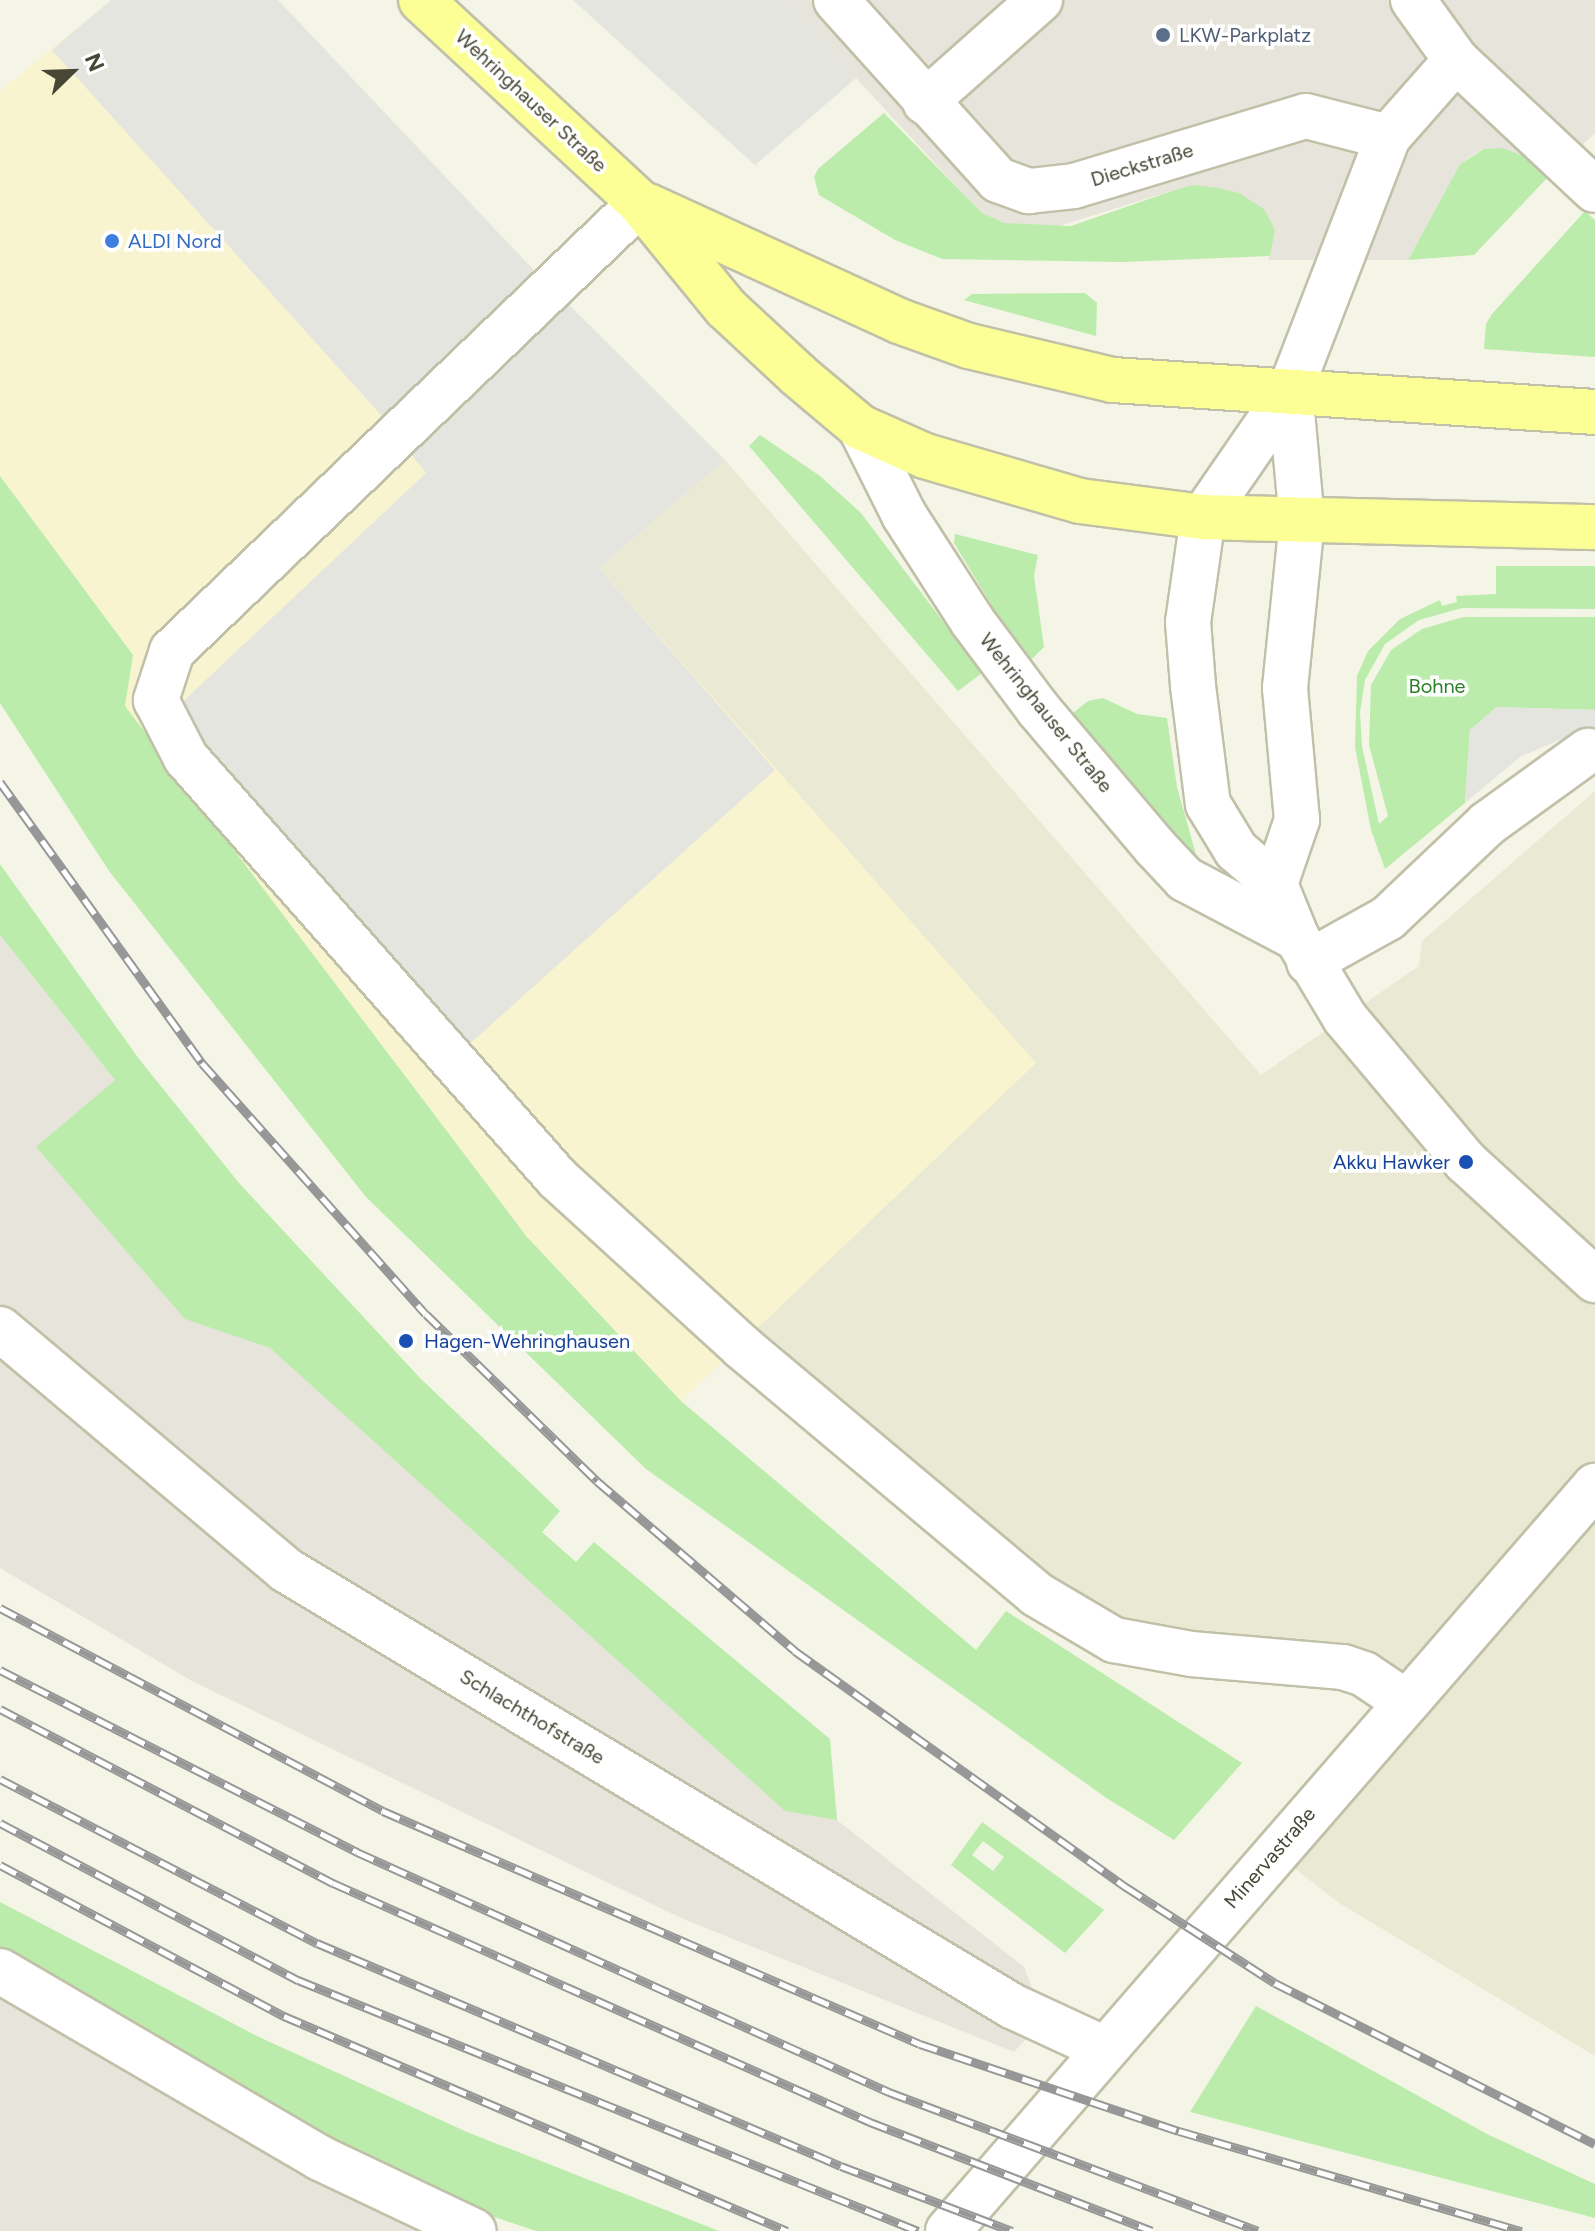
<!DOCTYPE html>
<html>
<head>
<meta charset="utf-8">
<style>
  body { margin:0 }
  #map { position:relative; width:1595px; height:2231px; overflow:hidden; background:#f4f5e6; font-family:Figtree,sans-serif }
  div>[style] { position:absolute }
  .residential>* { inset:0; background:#e9e9d4 }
  .commercial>* { inset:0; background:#f8f4d0 }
  .industrial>* { inset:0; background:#e7e5db }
  .green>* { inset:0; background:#bbecac }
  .parking>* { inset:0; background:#e5e5df }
  .roads { filter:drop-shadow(2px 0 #c1c0a8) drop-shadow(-2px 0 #c1c0a8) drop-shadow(0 2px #c1c0a8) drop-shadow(0 -2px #c1c0a8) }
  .minor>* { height:44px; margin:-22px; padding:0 22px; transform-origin:22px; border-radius:22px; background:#fff }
  .major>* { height:44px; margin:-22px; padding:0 22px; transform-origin:22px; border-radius:22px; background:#fcff95 }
  .rail>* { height:9px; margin-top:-4.5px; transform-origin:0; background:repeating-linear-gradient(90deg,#fff 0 18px,#979797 0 36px); box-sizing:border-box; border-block:2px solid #979797 }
  .dots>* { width:22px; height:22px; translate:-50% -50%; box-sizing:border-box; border:4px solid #fff; border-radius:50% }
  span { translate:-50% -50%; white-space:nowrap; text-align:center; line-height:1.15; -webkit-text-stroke:7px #fff; paint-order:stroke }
  .service-label { font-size:20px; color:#4e5e75 }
  .left { translate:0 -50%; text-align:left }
  .street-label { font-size:20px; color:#484735 }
  .shop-label { font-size:20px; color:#366cbe }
  .park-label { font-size:20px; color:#297f23 }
  .transit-label { font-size:20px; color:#164399 }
  .right { translate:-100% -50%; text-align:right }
  .north { position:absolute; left:32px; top:32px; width:80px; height:80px; -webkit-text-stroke:6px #fff; paint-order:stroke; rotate:67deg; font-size:22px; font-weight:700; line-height:32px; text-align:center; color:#484735 }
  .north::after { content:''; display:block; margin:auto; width:28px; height:36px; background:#484735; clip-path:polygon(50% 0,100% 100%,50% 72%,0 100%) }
</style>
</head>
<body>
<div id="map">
  <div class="residential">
    <i style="clip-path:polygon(725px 460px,1261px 1075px,1419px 966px,1422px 941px,1595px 791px,1595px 2056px,1339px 1903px,1275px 1853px,1403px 1701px,1144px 1648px,742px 1347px,775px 770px,599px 568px)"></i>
  </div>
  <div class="commercial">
    <i style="clip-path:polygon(111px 0,278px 0,527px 263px,725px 460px,599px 568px,1036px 1063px,681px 1401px,527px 1237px,124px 706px,133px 655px,0 476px,0 91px)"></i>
  </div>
  <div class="industrial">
    <i style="clip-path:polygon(573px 0,1595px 0,1595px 133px,1548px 177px,1524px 156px,1484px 149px,1474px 154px,1460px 164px,1408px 260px,1268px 260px,1275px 231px,1171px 191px,1053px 228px,1004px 223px,982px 214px,856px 78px,755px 165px)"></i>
    <i style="clip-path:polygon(0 935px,115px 1080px,538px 1534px,833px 1780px,837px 1820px,1024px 1967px,1044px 2020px,1014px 2052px,681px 1918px,192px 1681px,0 1568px)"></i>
    <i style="clip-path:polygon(0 1971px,474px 2231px,0 2231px)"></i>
  </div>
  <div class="green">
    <i style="clip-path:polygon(884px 113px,982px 213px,1004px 223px,1071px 226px,1172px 191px,1193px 185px,1219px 188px,1239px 193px,1264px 209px,1275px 230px,1270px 256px,1122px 262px,942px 259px,895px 240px,819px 195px,814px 177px,818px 169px)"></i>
    <i style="clip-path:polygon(1502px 148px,1524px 156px,1548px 177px,1474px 255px,1408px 260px,1460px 164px,1484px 149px)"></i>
    <i style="clip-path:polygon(1585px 211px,1595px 220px,1595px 357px,1484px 349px,1486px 324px,1492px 314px)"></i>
    <i style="clip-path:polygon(1085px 293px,1097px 303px,1096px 336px,964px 300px,972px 294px)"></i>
    <i style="clip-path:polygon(760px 435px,820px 476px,861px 513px,982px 673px,958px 691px,749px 446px)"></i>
    <i style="clip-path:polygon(0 476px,133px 655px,125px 706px,527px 1237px,681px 1401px,976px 1650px,1006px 1611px,1242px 1763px,1174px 1840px,1105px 1797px,646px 1469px,366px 1197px,109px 871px,0 703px)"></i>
    <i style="clip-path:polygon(955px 534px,1038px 555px,1034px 576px,1044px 647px,1027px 664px,954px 543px)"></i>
    <i style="clip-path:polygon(1496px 566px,1595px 566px,1595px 609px,1462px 608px,1419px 620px,1385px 644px,1365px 680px,1360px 712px,1362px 746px,1379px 824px,1388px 816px,1369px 745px,1371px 685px,1391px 650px,1422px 629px,1463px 617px,1595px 617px,1595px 710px,1497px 707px,1470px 730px,1465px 803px,1385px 869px,1371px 830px,1355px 747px,1357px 676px,1368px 651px,1400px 619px,1440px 600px,1442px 606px,1457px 602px,1456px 596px,1496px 594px)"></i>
    <i style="clip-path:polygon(1103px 698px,1137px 714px,1167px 718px,1177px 787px,1197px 858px,1069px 716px,1088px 701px)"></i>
    <i style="clip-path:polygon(0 864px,139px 1059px,239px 1183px,421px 1379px,560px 1511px,542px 1532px,576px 1562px,594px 1542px,830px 1739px,837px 1820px,785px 1811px,270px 1348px,185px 1319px,36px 1147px,115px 1080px,0 935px)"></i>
    <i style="clip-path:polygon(evenodd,982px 1822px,1104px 1910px,1065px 1953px,951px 1865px,982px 1822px,983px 1841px,1004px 1857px,993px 1871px,972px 1855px,983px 1841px)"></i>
    <i style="clip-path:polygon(0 1902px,259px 2037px,467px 2132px,719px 2231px,536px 2231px,320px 2158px,0 1971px)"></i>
    <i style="clip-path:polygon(1256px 2006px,1487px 2134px,1595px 2184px,1595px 2218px,1190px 2112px)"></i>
  </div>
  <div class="parking">
    <i style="clip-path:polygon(111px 0,278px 0,527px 263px,725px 460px,599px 568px,775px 770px,464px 1049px,176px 708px,426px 473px,380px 414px,52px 50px)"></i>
    <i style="clip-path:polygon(573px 0,788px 0,856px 78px,755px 165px)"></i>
    <i style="clip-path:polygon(1497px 707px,1595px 710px,1595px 736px,1584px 745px,1559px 740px,1520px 757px,1465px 803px,1470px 730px)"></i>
  </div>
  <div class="roads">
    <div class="minor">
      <i style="left:836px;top:0;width:242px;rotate:48deg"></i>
      <i style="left:998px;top:180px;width:33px;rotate:20deg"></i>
      <i style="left:1029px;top:191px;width:45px;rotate:-6.3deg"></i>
      <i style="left:1074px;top:186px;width:242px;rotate:-16.8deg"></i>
      <i style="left:1306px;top:116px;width:85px;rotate:14.4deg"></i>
      <i style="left:1413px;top:0;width:74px;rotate:54.4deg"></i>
      <i style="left:1456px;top:60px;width:190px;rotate:43.1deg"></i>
      <i style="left:1456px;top:60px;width:103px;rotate:131.4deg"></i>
      <i style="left:1388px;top:137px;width:272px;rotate:111.1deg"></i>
      <i style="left:1290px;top:391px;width:153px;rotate:124.6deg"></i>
      <i style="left:1203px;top:517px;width:106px;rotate:98.1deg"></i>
      <i style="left:1188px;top:622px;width:64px;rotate:85.5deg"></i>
      <i style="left:1193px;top:686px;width:119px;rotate:82.8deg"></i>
      <i style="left:1208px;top:804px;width:54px;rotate:58.7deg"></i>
      <i style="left:1236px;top:850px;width:52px;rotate:41.1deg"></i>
      <i style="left:1275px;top:884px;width:58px;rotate:67.8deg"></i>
      <i style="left:1297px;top:938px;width:93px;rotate:59deg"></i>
      <i style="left:1345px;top:1018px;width:188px;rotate:50deg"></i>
      <i style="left:1466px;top:1162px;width:175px;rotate:42.5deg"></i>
      <i style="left:925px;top:102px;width:154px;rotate:-41.6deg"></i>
      <i style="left:640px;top:203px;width:648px;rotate:136.25deg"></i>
      <i style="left:172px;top:651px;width:52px;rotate:108.1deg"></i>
      <i style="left:156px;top:700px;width:65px;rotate:62.7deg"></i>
      <i style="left:186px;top:758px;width:560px;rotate:48.54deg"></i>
      <i style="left:557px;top:1178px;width:251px;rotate:42.4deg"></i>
      <i style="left:742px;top:1347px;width:384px;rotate:40deg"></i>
      <i style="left:1036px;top:1594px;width:91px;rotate:30.5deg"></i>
      <i style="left:1114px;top:1640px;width:78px;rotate:10.3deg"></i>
      <i style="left:1191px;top:1654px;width:153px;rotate:4.9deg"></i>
      <i style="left:1343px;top:1667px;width:22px;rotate:18deg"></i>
      <i style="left:1364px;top:1674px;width:48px;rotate:34deg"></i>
      <i style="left:860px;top:427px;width:98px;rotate:63.4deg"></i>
      <i style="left:904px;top:515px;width:127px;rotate:57.2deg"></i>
      <i style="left:973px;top:622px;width:109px;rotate:53.2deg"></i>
      <i style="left:1038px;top:709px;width:181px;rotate:49.7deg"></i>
      <i style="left:1155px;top:847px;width:44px;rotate:46.8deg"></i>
      <i style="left:1185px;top:879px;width:127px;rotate:27.8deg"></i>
      <i style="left:1275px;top:884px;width:68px;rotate:-71deg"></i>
      <i style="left:1297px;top:820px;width:133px;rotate:-95.2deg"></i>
      <i style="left:1285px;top:688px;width:167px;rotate:-84.2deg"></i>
      <i style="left:1302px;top:522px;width:132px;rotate:-95.2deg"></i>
      <i style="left:1309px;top:962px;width:90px;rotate:-29.1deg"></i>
      <i style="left:1388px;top:918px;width:137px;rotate:-43.5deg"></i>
      <i style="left:1487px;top:824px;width:125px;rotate:-35.9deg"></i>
      <i style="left:0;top:1329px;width:374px;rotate:40.1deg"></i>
      <i style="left:286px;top:1570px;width:847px;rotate:30.99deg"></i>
      <i style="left:1012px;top:2006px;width:100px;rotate:24.8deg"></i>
      <i style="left:0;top:1971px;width:371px;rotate:30.3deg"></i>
      <i style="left:320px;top:2158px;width:170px;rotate:25.4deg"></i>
      <i style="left:948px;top:2231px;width:987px;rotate:-49.03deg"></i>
    </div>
    <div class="major">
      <i style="left:421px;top:0;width:299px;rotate:42.8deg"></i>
      <i style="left:640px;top:203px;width:136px;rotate:50.7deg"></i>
      <i style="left:726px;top:308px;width:98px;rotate:42.9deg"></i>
      <i style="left:798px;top:375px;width:81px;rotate:40deg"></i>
      <i style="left:860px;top:427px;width:71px;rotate:24deg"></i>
      <i style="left:925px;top:456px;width:161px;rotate:16.2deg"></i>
      <i style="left:1080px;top:501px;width:124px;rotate:7.4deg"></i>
      <i style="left:1203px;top:517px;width:392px;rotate:1.5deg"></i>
      <i style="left:648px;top:206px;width:276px;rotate:24.6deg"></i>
      <i style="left:899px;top:321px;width:74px;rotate:19.7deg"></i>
      <i style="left:969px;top:346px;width:148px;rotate:13.3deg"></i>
      <i style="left:1113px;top:380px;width:483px;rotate:3.8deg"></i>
    </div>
  </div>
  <div class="rail">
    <i style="left:0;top:782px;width:346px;rotate:54.3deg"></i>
    <i style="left:202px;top:1063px;width:336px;rotate:48.3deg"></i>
    <i style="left:426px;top:1314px;width:239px;rotate:44.3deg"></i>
    <i style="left:597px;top:1481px;width:261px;rotate:40.6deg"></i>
    <i style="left:795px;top:1651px;width:407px;rotate:35.5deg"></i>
    <i style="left:1126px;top:1887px;width:177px;rotate:32.8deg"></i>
    <i style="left:1275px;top:1983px;width:358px;rotate:26.7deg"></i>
    <i style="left:0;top:1608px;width:433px;rotate:27.9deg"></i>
    <i style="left:383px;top:1811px;width:585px;rotate:23.46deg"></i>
    <i style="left:920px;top:2044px;width:273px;rotate:18.6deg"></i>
    <i style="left:1179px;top:2131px;width:357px;rotate:16.3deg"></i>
    <i style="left:0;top:1670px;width:401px;rotate:27deg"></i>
    <i style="left:357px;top:1852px;width:584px;rotate:24.28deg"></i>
    <i style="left:889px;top:2092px;width:394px;rotate:20.6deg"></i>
    <i style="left:0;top:1709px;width:376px;rotate:27.6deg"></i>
    <i style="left:333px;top:1883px;width:588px;rotate:23.99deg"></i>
    <i style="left:870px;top:2122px;width:302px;rotate:21.1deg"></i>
    <i style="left:0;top:1779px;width:357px;rotate:27.4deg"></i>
    <i style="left:317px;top:1943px;width:569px;rotate:23.05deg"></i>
    <i style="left:841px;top:2166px;width:183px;rotate:20.8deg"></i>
    <i style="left:0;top:1823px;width:337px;rotate:27.8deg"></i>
    <i style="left:298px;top:1980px;width:669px;rotate:22.04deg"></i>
    <i style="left:0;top:1865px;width:322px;rotate:28deg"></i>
    <i style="left:284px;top:2016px;width:547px;rotate:23.14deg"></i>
  </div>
  <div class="dots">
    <i style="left:1163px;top:35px;background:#5c6f8a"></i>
    <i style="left:112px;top:241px;background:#3f7fe0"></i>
    <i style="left:1466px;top:1162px;background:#1a4fb4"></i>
    <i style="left:406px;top:1341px;background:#1a4fb4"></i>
  </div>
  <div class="service-label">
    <span class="left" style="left:1179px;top:35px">LKW-Parkplatz</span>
  </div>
  <div class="street-label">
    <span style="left:531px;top:101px;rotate:43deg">Wehringhauser Straße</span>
    <span style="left:1142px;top:165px;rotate:-17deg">Dieckstraße</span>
    <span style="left:1046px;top:713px;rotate:51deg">Wehringhauser Straße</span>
    <span style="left:532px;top:1717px;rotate:31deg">Schlachthofstraße</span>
    <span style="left:1270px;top:1858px;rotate:-49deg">Minervastraße</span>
  </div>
  <div class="shop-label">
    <span class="left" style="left:128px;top:241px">ALDI Nord</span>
  </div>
  <div class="park-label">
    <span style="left:1437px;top:686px">Bohne</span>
  </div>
  <div class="transit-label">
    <span class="right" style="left:1450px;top:1162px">Akku Hawker</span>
    <span class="left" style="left:424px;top:1341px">Hagen-Wehringhausen</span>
  </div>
  <div class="north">N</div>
</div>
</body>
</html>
